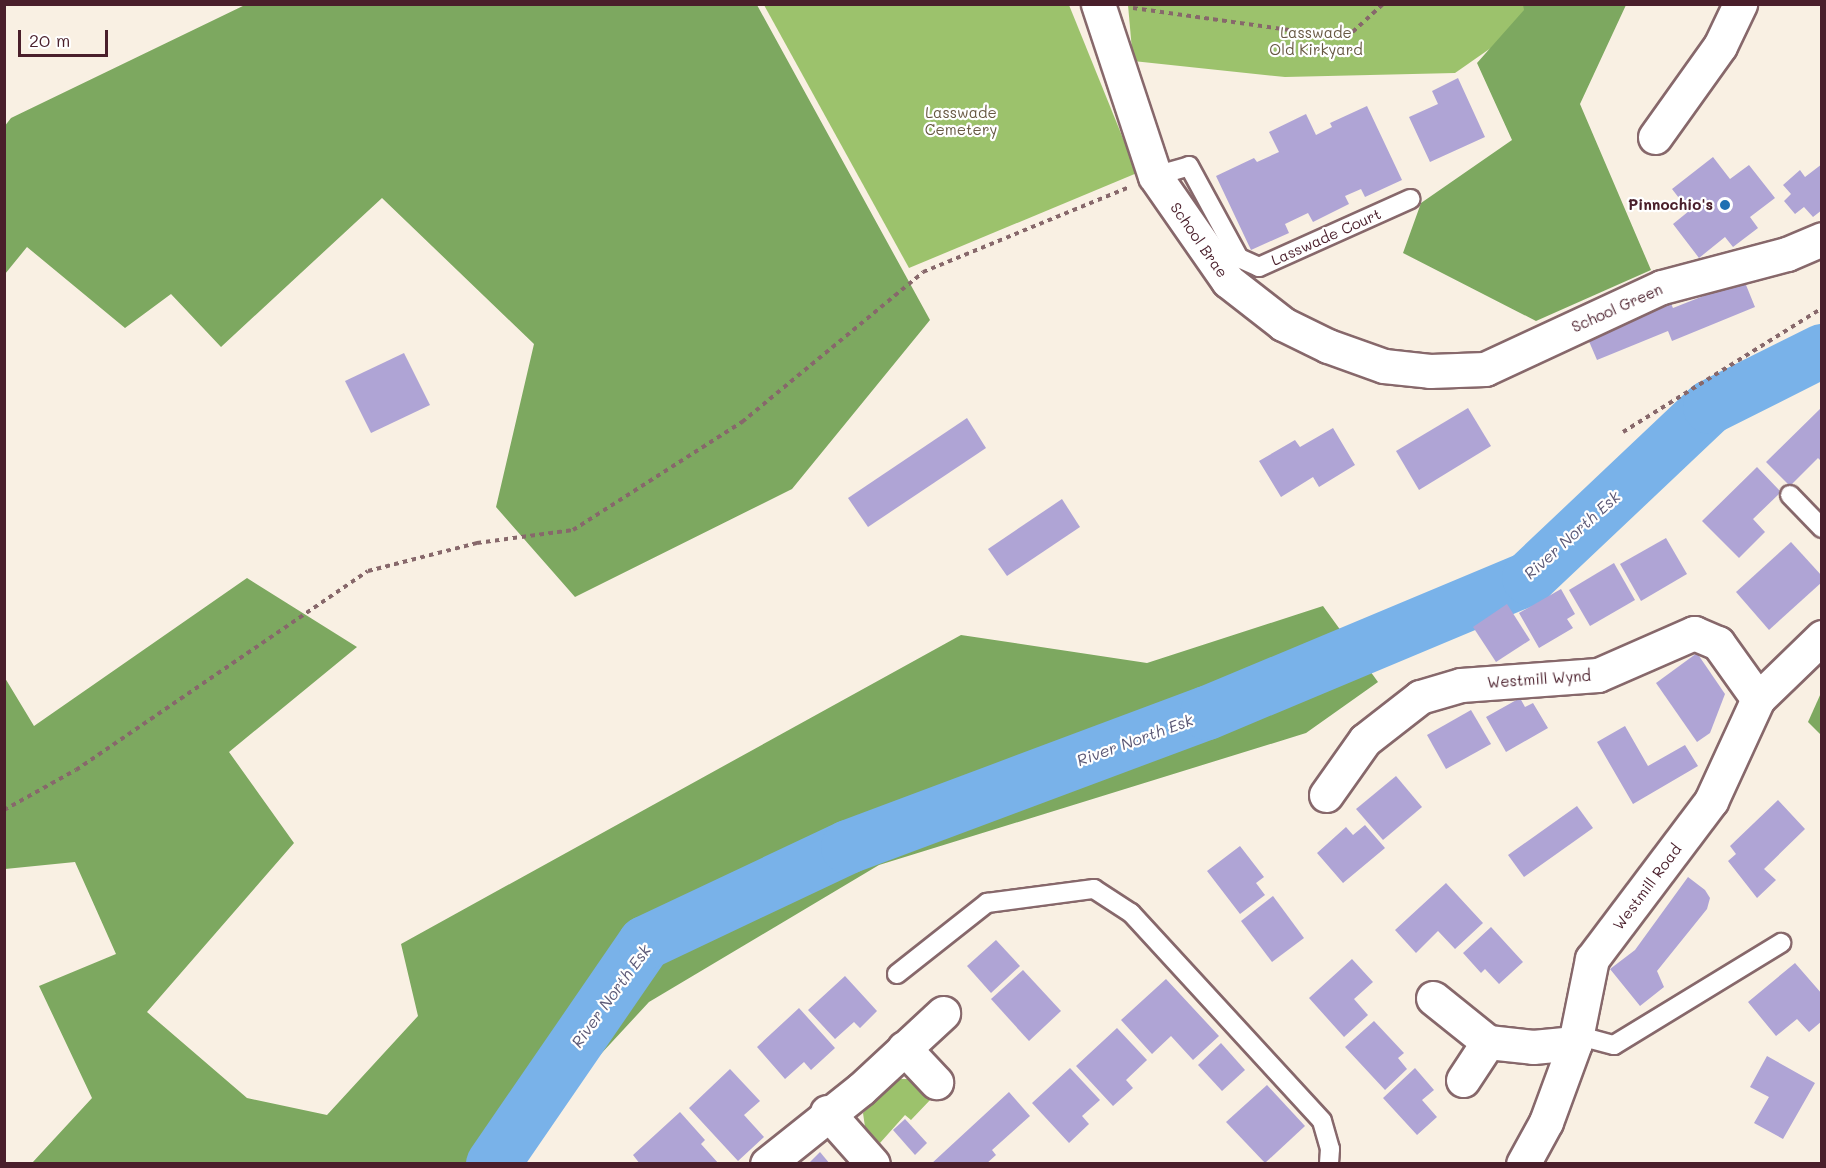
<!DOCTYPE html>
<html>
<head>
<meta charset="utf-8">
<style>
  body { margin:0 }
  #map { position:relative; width:1826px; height:1168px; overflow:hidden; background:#f9f0e3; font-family:Mali,sans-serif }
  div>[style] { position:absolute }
  .green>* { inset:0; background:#9cc26c }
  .forest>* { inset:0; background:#7da860 }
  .river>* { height:54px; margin:-27px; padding:0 27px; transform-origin:27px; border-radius:27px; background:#79b2e9 }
  .building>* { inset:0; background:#afa4d5 }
  .path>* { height:4px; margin-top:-2px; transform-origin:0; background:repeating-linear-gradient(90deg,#87686b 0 4.5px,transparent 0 9px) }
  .roads { filter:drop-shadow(2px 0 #87686b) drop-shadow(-2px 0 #87686b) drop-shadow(0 2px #87686b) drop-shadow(0 -2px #87686b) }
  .lane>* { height:18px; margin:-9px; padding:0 9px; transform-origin:9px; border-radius:9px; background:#fff }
  .street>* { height:33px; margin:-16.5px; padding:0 16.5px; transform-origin:16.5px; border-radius:16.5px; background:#fff }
  .dots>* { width:16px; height:16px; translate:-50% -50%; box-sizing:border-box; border:3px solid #fff; border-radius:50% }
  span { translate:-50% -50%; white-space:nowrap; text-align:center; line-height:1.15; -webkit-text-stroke:4.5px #fff; paint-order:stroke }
  .park-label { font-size:15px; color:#675842 }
  .poi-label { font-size:15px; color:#4a1f2b; font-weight:700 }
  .right { translate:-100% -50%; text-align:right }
  .street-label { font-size:15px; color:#4a1f2b }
  .water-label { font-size:16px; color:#5d5a77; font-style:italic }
  .frame { position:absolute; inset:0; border:6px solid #4a1f2b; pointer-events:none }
  .scale { position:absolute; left:18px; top:30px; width:90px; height:27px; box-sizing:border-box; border:3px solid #4a1f2b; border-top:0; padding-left:8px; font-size:18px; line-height:21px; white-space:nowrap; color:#4a1f2b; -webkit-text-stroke:4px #fff; paint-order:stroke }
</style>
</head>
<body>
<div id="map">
  <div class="green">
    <i style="clip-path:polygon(1526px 4px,1531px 20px,1455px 73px,1285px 77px,1133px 61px,1128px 5px)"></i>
    <i style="clip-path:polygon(764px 5px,1069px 5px,1137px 173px,909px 268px)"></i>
    <i style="clip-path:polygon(899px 1079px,910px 1079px,931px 1099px,911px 1120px,905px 1115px,880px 1143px,865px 1127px,863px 1113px)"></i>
  </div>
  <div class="forest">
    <i style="clip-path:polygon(247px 4px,757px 5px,930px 320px,792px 489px,575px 597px,496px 507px,534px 344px,382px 198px,221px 347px,171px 294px,125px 328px,27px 247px,5px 274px,4px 127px,11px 118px)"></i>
    <i style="clip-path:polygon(1523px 5px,1626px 5px,1580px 104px,1651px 270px,1536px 321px,1403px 253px,1421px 203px,1512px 140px,1477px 63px,1524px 10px)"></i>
    <i style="clip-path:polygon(247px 578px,357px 647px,229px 752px,294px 843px,147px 1012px,247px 1098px,327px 1115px,418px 1016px,401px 944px,961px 635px,1147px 663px,1323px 606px,1378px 682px,1306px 733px,879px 865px,649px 1002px,500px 1163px,32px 1163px,92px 1098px,39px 986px,116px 954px,75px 862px,5px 869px,5px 678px,34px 726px)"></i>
    <i style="clip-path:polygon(1821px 693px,1821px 735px,1808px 722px)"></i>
  </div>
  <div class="river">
    <i style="left:493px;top:1164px;width:268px;rotate:-55.5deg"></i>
    <i style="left:645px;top:943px;width:225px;rotate:-25.3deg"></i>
    <i style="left:848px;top:847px;width:383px;rotate:-20.5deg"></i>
    <i style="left:1207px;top:713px;width:349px;rotate:-22.7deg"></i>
    <i style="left:1529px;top:578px;width:249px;rotate:-43.4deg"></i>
    <i style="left:1710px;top:407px;width:125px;rotate:-26.6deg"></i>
  </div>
  <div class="building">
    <i style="clip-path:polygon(1458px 78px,1485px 137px,1430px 162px,1409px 117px,1438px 104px,1432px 91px)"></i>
    <i style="clip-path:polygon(1367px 106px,1402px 180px,1365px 197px,1361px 189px,1345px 196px,1349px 204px,1313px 222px,1308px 213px,1285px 224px,1289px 233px,1251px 250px,1216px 176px,1254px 158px,1257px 162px,1279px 152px,1269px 132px,1306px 114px,1316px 135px,1332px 127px,1330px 123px)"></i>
    <i style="clip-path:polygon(1713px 157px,1730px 179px,1749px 165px,1775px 198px,1750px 217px,1758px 228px,1733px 247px,1725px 237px,1699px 258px,1673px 224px,1689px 211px,1672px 189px)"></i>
    <i style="clip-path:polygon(1822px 164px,1822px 210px,1813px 217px,1804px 207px,1795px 214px,1784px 201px,1791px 194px,1783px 185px,1800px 170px,1805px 177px)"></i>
    <i style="clip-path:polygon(1744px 280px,1755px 307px,1672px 341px,1668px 331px,1597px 360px,1585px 332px,1668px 297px,1673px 308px)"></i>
    <i style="clip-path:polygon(404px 353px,430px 405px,371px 433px,345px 381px)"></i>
    <i style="clip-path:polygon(1822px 407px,1822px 462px,1818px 458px,1790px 486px,1766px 462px)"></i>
    <i style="clip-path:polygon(1468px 408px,1491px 446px,1419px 490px,1396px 451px)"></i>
    <i style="clip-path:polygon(967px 418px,986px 448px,868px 527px,848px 498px)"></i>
    <i style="clip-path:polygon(1333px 428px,1355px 465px,1319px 487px,1313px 477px,1281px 497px,1259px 461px,1295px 440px,1300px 447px)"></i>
    <i style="clip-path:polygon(1757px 467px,1781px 492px,1753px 519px,1765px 532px,1739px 558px,1702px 521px)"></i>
    <i style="clip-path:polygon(1062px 499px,1080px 527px,1007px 576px,988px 549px)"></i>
    <i style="clip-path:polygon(1666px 538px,1687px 574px,1641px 601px,1620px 564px)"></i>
    <i style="clip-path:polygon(1791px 542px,1822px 576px,1822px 582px,1769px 630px,1736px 592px)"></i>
    <i style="clip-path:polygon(1614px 563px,1635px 600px,1590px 626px,1569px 590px)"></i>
    <i style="clip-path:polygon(1561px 589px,1575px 614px,1567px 619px,1573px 628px,1539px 648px,1519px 613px)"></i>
    <i style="clip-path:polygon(1507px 604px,1530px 640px,1496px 662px,1473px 627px)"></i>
    <i style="clip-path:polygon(1697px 653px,1725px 694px,1710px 733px,1697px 742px,1656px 683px)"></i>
    <i style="clip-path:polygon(1520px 698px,1525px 707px,1533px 703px,1548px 728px,1506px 752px,1486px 717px)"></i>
    <i style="clip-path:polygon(1471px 710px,1491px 744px,1446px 769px,1427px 735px)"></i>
    <i style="clip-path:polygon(1625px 726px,1648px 766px,1685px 745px,1698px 766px,1633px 804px,1597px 742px)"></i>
    <i style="clip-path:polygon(1396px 776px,1422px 807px,1383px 840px,1356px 809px)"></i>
    <i style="clip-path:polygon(1778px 800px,1805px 829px,1764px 869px,1776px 880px,1757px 898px,1728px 861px,1736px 854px,1730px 846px)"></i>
    <i style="clip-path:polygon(1577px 806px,1593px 828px,1524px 877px,1508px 855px)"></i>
    <i style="clip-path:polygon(1365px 825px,1385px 848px,1343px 883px,1317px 853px,1346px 827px,1353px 835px)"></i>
    <i style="clip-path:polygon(1240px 846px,1264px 877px,1256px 883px,1265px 895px,1240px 914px,1207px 871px)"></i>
    <i style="clip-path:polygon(1688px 877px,1705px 890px,1710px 898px,1707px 909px,1657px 971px,1664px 987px,1640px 1006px,1610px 969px,1635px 950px)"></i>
    <i style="clip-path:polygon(1446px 883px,1483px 923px,1455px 949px,1438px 931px,1416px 953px,1395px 930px)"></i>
    <i style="clip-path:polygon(1273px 896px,1304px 938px,1272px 962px,1241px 921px)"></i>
    <i style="clip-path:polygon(1491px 927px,1523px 962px,1499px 984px,1485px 969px,1481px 973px,1463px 953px)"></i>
    <i style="clip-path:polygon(996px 940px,1020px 966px,991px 993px,967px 966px)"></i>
    <i style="clip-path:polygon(1352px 959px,1373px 982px,1354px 999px,1368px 1015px,1344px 1037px,1309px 998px)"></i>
    <i style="clip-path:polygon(1795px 963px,1822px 994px,1822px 1021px,1809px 1032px,1797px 1019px,1776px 1036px,1748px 1002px)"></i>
    <i style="clip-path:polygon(1023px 970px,1061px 1011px,1029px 1041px,991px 999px)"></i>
    <i style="clip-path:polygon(845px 976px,877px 1011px,860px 1028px,854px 1022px,835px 1039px,808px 1010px)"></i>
    <i style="clip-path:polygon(1166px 979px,1219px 1036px,1193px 1060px,1171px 1036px,1152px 1054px,1121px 1020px)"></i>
    <i style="clip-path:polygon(799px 1008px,835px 1048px,811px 1070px,804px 1062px,785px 1079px,757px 1047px)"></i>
    <i style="clip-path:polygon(1374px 1021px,1404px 1053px,1398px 1058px,1407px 1069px,1385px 1090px,1345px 1047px)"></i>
    <i style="clip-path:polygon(1117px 1028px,1147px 1060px,1126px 1080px,1133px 1088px,1113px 1106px,1076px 1066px)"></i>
    <i style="clip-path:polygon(1221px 1043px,1245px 1070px,1222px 1091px,1198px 1065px)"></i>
    <i style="clip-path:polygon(1767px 1056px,1815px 1083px,1783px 1139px,1754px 1123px,1769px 1097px,1750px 1087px)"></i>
    <i style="clip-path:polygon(1070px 1068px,1100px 1100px,1082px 1116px,1089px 1124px,1069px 1143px,1032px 1103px)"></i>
    <i style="clip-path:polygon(1415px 1068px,1434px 1090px,1422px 1100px,1437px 1117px,1417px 1135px,1383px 1098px)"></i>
    <i style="clip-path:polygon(730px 1069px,760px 1101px,744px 1115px,764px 1137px,738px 1161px,689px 1108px)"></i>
    <i style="clip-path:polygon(1267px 1085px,1305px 1126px,1265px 1163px,1226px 1122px)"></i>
    <i style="clip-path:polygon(1009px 1092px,1030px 1116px,992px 1150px,996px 1155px,986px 1164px,931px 1164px)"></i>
    <i style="clip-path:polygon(680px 1112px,705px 1140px,701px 1144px,719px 1164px,640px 1164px,633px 1155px)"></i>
    <i style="clip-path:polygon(905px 1119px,927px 1143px,915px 1155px,893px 1130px)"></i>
    <i style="clip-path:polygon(820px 1152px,830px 1164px,808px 1164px)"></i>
  </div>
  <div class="path">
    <i style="left:1133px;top:8px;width:215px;rotate:8deg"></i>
    <i style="left:1346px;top:38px;width:50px;rotate:-42.6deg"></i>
    <i style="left:1623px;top:432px;width:234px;rotate:-31.9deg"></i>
    <i style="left:4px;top:810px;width:82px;rotate:-29.1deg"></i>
    <i style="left:76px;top:770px;width:353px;rotate:-34.3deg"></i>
    <i style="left:368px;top:571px;width:113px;rotate:-14.4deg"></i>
    <i style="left:477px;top:543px;width:97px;rotate:-7.7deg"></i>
    <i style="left:573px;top:530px;width:201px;rotate:-32.6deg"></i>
    <i style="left:742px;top:422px;width:235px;rotate:-39.6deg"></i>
    <i style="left:923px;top:272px;width:221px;rotate:-22.4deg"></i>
  </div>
  <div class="roads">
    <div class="lane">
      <i style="left:1155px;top:176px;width:35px;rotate:-16deg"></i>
      <i style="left:1189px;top:166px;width:105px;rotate:61.5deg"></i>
      <i style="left:1239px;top:258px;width:22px;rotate:24deg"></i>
      <i style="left:1259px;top:267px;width:166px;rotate:-24.2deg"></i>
      <i style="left:1790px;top:495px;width:46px;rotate:45.9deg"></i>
      <i style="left:897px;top:974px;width:115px;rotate:-38.3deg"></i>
      <i style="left:987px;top:903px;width:108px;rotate:-7.5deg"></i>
      <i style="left:1094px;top:889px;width:44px;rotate:33deg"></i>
      <i style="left:1131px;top:913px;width:282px;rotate:47.4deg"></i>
      <i style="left:1322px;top:1121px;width:29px;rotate:74deg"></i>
      <i style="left:1330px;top:1149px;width:15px;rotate:94deg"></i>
      <i style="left:1576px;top:1035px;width:39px;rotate:15deg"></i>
      <i style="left:1614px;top:1045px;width:196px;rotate:-31.4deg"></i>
    </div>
    <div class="street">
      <i style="left:1098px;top:4px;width:181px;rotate:71.7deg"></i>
      <i style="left:1155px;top:176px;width:128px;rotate:55.2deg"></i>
      <i style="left:1228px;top:281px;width:70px;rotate:38deg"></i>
      <i style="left:1283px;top:324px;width:50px;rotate:26.1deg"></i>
      <i style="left:1328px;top:346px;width:59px;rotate:19.7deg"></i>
      <i style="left:1384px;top:366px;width:46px;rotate:6.2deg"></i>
      <i style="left:1430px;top:371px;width:55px;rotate:-2.1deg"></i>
      <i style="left:1485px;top:369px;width:195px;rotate:-24.9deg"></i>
      <i style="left:1662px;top:287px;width:129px;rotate:-14.8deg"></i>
      <i style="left:1787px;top:254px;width:38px;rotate:-23deg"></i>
      <i style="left:1655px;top:137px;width:112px;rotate:-54.5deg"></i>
      <i style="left:1720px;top:46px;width:47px;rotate:-64.5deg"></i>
      <i style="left:1326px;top:795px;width:67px;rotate:-54.7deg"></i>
      <i style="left:1365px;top:740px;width:70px;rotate:-38deg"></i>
      <i style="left:1420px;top:697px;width:43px;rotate:-16.3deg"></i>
      <i style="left:1461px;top:685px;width:137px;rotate:-4.2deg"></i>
      <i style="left:1598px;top:675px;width:105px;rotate:-23.6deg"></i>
      <i style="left:1694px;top:633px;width:26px;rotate:23deg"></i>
      <i style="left:1718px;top:643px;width:69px;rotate:54.5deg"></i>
      <i style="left:1433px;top:998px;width:70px;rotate:38.7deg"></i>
      <i style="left:1488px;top:1042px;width:45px;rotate:6.3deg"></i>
      <i style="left:1533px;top:1047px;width:42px;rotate:-5.4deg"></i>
      <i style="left:904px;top:1048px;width:47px;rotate:46.7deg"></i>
      <i style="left:1463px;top:1080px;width:45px;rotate:-56.7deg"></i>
      <i style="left:827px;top:1112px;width:69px;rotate:48.5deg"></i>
      <i style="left:767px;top:1164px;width:120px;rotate:-38.6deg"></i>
      <i style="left:861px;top:1089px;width:112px;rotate:-42.8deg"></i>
      <i style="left:1523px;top:1164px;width:48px;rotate:-61.3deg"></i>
      <i style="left:1546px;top:1122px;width:84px;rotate:-69.8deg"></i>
      <i style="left:1575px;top:1043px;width:86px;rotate:-78.6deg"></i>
      <i style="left:1592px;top:959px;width:198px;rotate:-53deg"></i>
      <i style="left:1711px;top:801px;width:112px;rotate:-65.3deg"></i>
      <i style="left:1758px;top:699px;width:89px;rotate:-44.1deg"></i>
    </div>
  </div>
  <div class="dots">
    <i style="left:1725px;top:205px;background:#1f6fb2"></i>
  </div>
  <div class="park-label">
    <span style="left:1316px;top:41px">Lasswade<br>Old Kirkyard</span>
    <span style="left:961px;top:121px">Lasswade<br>Cemetery</span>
  </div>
  <div class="poi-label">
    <span class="right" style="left:1713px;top:205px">Pinnochio's</span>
  </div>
  <div class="street-label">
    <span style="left:1326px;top:237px;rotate:-24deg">Lasswade Court</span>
    <span style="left:1199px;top:240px;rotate:55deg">School Brae</span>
    <span style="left:1617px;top:308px;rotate:-24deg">School Green</span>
    <span style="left:1539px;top:679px;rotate:-4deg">Westmill Wynd</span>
    <span style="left:1647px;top:887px;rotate:-53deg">Westmill Road</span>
  </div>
  <div class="water-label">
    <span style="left:1572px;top:535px;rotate:-42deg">River North Esk</span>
    <span style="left:1135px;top:740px;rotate:-20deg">River North Esk</span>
    <span style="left:611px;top:996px;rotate:-54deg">River North Esk</span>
  </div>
  <div class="frame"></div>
  <div class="scale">20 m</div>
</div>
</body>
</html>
